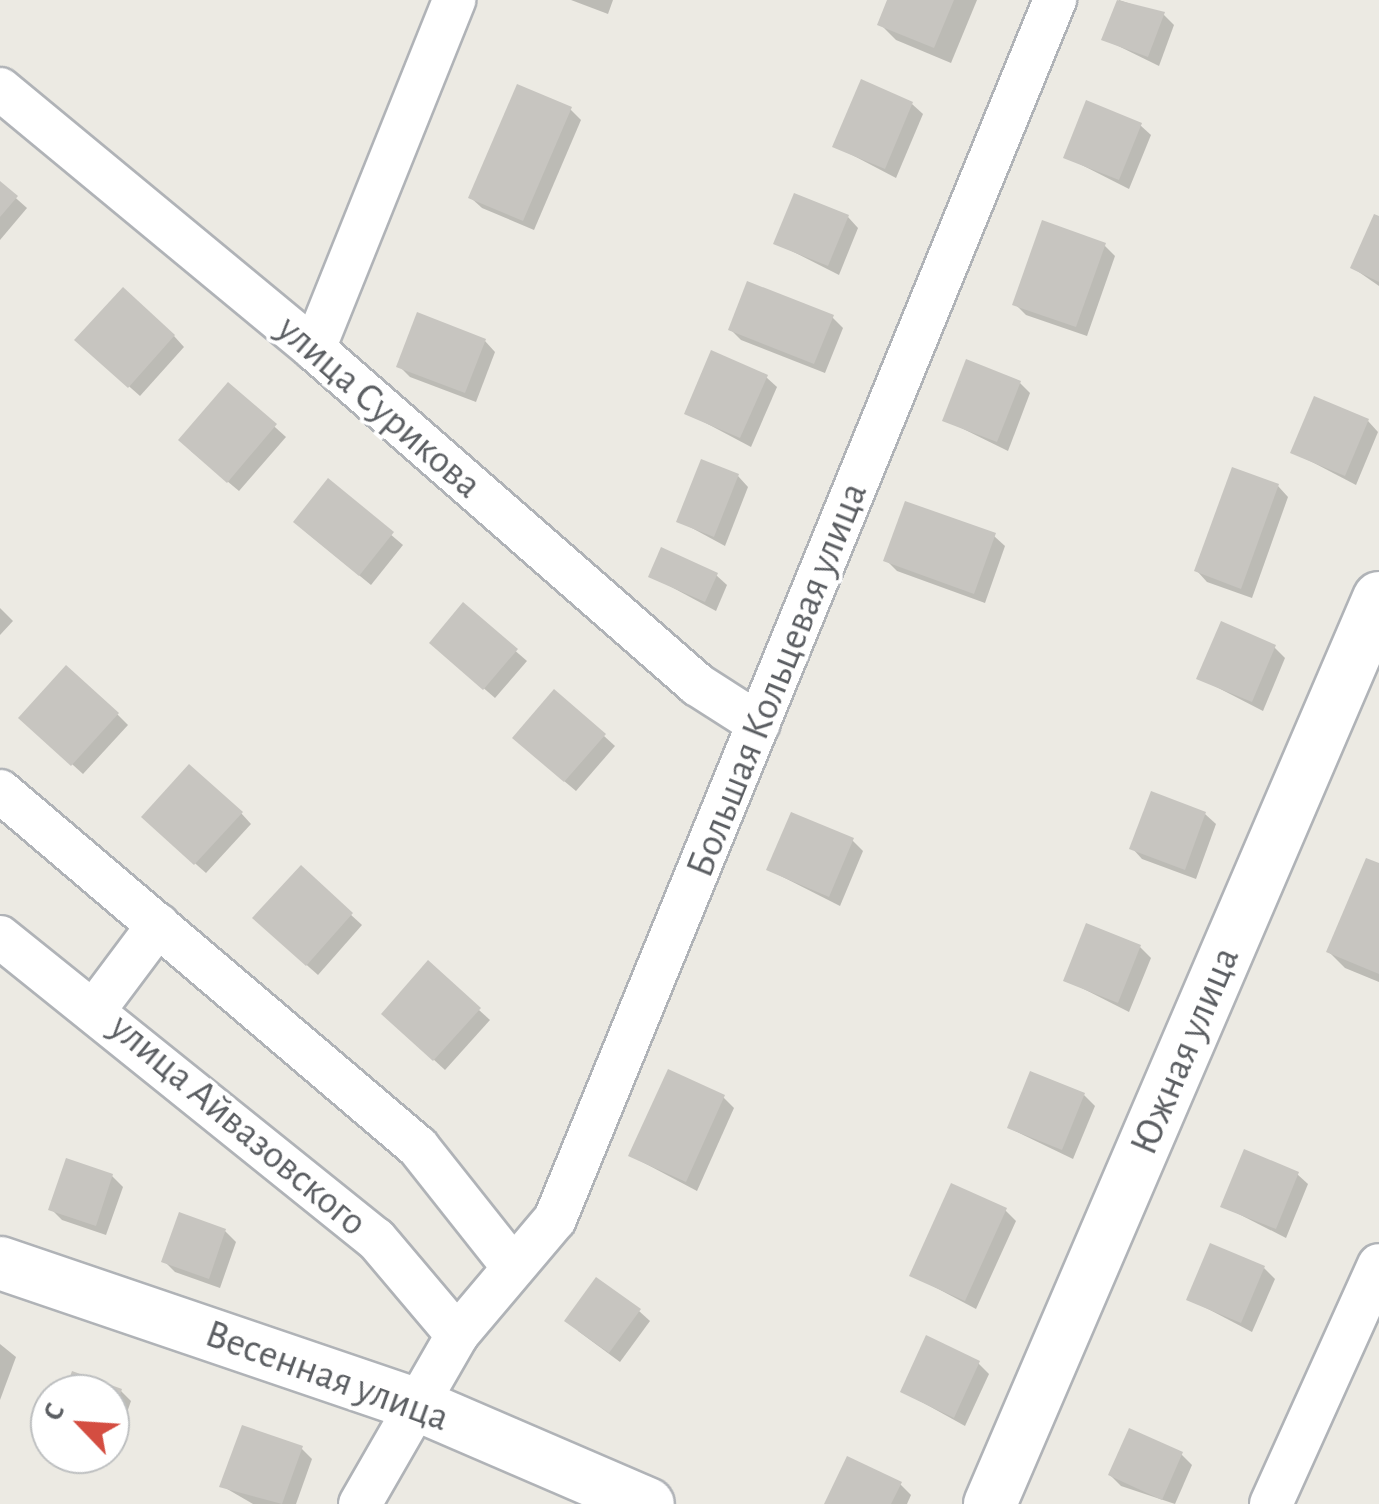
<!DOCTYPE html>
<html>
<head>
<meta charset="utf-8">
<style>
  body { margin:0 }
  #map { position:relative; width:1379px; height:1504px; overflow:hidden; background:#eceae3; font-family:"Alegreya Sans",sans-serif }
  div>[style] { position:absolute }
  .shadow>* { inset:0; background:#0003 }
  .building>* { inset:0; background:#c7c5c0 }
  .roads { filter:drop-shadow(2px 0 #b0b3b7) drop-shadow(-2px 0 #b0b3b7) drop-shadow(0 2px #b0b3b7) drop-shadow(0 -2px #b0b3b7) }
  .minor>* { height:42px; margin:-21px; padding:0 21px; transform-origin:21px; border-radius:21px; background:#fff }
  .tertiary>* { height:52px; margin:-26px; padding:0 26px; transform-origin:26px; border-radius:26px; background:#fff }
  span { translate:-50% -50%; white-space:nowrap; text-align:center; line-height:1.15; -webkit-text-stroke:8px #fff; paint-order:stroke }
  .street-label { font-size:40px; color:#5b5e62 }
  .north { position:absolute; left:30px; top:1374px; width:100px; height:100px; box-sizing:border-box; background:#fff; border:2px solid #bdbfc0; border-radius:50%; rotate:295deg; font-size:28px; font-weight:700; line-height:40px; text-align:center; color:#5b5e62 }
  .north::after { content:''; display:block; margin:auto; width:35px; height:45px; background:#d44d41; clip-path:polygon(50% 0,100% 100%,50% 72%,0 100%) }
</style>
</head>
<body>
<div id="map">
  <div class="shadow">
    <i style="clip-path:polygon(571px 0,613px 0,608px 14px)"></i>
    <i style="clip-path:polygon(889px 0,977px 0,951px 63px,896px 40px,880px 24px)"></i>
    <i style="clip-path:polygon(1119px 0,1164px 15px,1174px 25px,1159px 66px,1104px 39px)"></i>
    <i style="clip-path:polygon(912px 104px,923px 114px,896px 178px,835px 146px)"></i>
    <i style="clip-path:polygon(570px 109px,581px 120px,534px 230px,482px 208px,471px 198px)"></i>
    <i style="clip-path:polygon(1140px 125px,1151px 135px,1129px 189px,1066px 157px)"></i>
    <i style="clip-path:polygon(0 184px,27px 208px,0 240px)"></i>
    <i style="clip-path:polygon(848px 217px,858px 228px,839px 275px,776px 243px)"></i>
    <i style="clip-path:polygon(1379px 219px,1379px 286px,1353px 268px)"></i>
    <i style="clip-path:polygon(1104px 245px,1115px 256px,1087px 336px,1026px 315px,1015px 304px)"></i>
    <i style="clip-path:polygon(832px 317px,843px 328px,825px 373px,741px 340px,730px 329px)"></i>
    <i style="clip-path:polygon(174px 336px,184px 347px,140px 396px,88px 350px)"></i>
    <i style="clip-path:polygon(485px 341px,495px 352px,476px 402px,410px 377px,399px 366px)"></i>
    <i style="clip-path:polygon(766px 377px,777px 387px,751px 447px,687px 413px)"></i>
    <i style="clip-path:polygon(1020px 383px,1030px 393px,1008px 451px,945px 420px)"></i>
    <i style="clip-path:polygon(228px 385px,286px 437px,239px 491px,191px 451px)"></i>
    <i style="clip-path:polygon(1368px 421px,1378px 432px,1356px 485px,1293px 452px)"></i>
    <i style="clip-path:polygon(738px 476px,748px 487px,725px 546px,679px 521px)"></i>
    <i style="clip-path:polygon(329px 482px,403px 545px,371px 585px,306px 532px)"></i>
    <i style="clip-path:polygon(1278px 486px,1288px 497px,1252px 598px,1207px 582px,1197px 571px)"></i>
    <i style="clip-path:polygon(994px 536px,1005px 546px,985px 603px,897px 571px,886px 560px)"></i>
    <i style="clip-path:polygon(716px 575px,727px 585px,716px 611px,651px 576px)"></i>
    <i style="clip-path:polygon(464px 606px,527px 661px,495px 698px,443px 653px)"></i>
    <i style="clip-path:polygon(0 608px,13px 621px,0 635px)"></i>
    <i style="clip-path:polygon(1274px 647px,1285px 658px,1263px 711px,1199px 678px)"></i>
    <i style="clip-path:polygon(117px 714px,128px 725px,83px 774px,32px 728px)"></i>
    <i style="clip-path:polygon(604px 736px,615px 746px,576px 791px,526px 749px)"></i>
    <i style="clip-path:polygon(241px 813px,251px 824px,206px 873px,155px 828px)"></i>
    <i style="clip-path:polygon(1205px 814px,1216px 824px,1196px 879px,1142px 859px,1132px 848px)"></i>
    <i style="clip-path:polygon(852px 840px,863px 851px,840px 906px,769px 870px)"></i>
    <i style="clip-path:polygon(1379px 866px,1379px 982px,1345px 968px,1329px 952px)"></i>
    <i style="clip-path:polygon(301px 869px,362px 925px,318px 975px,266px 929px)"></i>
    <i style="clip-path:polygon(1140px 947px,1151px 958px,1129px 1012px,1066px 980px)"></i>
    <i style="clip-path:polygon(479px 1010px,490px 1020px,445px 1070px,395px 1024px)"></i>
    <i style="clip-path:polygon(1084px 1095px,1095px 1106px,1073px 1159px,1009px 1128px)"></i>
    <i style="clip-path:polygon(723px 1097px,734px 1108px,697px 1191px,631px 1156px)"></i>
    <i style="clip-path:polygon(1297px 1174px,1308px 1184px,1286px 1238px,1223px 1206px)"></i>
    <i style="clip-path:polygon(112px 1176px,123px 1187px,106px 1235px,62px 1220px,51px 1209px)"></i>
    <i style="clip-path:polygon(1005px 1210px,1016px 1221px,976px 1309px,912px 1275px)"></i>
    <i style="clip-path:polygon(225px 1231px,236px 1242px,220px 1288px,175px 1272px,164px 1261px)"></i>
    <i style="clip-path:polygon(1264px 1268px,1275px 1279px,1252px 1332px,1189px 1299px)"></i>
    <i style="clip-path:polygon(639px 1311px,650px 1321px,620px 1362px,578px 1331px)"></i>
    <i style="clip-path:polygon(0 1344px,16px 1357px,0 1400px)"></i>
    <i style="clip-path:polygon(978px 1363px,989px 1374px,965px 1426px,902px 1391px)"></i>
    <i style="clip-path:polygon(121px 1391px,131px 1401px,113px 1453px,110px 1394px,67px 1394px)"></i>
    <i style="clip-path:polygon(301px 1448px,312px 1459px,296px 1504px,253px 1504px,222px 1486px)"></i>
    <i style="clip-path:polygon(1181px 1454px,1192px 1465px,1175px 1504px,1121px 1486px,1110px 1475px)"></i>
    <i style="clip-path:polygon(900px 1484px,911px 1495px,907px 1504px,827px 1504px)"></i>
  </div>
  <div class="building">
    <i style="clip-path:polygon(887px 0,954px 0,934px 48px,877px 25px)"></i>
    <i style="clip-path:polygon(1117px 0,1165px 12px,1148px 57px,1101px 40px)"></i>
    <i style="clip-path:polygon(861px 79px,913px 102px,885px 169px,832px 147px)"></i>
    <i style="clip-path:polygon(517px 84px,572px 107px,523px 221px,468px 198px)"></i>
    <i style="clip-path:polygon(1086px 100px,1142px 123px,1119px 180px,1063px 158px)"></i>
    <i style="clip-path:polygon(0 181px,18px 196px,0 217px)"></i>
    <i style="clip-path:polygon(794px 193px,849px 215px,828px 266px,773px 244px)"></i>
    <i style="clip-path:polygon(1374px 214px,1379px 216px,1379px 282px,1350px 268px)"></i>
    <i style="clip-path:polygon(1042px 220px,1106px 243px,1076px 327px,1012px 305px)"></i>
    <i style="clip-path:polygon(747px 281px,834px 315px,814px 364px,728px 330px)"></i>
    <i style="clip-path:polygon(123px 287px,175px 335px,128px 388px,74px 340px)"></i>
    <i style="clip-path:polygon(417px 312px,486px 339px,465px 393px,396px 367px)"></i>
    <i style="clip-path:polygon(711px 350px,768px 375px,740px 438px,684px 414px)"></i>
    <i style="clip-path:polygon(966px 359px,1021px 381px,997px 442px,942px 421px)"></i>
    <i style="clip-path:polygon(228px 382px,277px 424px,227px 483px,178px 440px)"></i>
    <i style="clip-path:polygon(1314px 396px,1369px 419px,1345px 476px,1290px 453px)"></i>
    <i style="clip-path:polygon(701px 459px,739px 474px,714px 537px,676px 522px)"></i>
    <i style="clip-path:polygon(1232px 467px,1279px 484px,1241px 589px,1194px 571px)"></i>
    <i style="clip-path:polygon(328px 478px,394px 532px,359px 576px,293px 522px)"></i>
    <i style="clip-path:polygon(905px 501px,996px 533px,974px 594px,883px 561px)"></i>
    <i style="clip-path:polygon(661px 547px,718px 573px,705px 602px,648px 577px)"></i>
    <i style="clip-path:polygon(463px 602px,518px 649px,483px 690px,429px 643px)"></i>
    <i style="clip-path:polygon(1221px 621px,1276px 645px,1252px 702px,1196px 679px)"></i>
    <i style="clip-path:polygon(66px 665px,119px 713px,71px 766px,18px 718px)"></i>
    <i style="clip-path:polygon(554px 689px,606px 734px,564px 782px,512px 738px)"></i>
    <i style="clip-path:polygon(189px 764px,243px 812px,194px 865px,141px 817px)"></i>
    <i style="clip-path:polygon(1151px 791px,1206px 812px,1185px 870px,1129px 849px)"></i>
    <i style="clip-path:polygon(791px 812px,854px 838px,829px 897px,766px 870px)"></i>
    <i style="clip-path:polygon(1366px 858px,1379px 863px,1379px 974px,1326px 952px)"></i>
    <i style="clip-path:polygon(301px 865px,353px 913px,306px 966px,252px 918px)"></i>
    <i style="clip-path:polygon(1086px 923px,1141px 945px,1118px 1003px,1063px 981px)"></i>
    <i style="clip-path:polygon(428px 960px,481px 1008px,433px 1061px,381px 1014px)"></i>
    <i style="clip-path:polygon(668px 1069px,725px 1095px,686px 1182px,628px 1156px)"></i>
    <i style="clip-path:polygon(1030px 1071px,1085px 1093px,1062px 1150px,1007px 1128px)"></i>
    <i style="clip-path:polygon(1244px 1149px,1299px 1172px,1276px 1229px,1220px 1207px)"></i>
    <i style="clip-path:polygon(66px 1158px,113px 1174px,96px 1226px,48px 1210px)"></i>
    <i style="clip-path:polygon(951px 1183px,1007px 1208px,965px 1301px,909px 1276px)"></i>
    <i style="clip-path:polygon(179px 1212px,226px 1229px,209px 1279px,161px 1262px)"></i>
    <i style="clip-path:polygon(1210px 1243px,1265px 1266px,1241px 1323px,1186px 1300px)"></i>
    <i style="clip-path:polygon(596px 1277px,641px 1309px,609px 1353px,564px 1321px)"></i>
    <i style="clip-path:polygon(926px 1335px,980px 1361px,954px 1418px,900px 1392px)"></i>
    <i style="clip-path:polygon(72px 1371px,122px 1389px,111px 1421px,110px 1394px,64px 1394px)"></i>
    <i style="clip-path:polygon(242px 1425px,303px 1446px,282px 1504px,219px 1487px)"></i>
    <i style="clip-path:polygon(1129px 1428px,1183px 1452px,1162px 1500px,1108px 1475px)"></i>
    <i style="clip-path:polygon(847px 1456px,902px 1482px,891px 1504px,824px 1504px)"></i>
  </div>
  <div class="roads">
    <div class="minor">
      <i style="left:0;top:89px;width:408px;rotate:39.6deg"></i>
      <i style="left:314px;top:349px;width:510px;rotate:41.19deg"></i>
      <i style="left:698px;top:685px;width:72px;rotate:32.6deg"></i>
      <i style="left:314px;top:349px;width:376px;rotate:-68.1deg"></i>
      <i style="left:0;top:791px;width:549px;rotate:40.42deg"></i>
      <i style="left:418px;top:1147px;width:153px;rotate:51.6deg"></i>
      <i style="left:0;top:937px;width:482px;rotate:38.8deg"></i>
      <i style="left:376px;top:1239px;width:126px;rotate:49.8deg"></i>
      <i style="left:96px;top:1008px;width:104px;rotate:-53.2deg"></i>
      <i style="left:360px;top:1504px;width:195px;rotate:-60.1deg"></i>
      <i style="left:457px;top:1335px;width:152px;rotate:-49.8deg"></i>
      <i style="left:555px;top:1219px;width:1318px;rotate:-67.7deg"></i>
      <i style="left:1271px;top:1504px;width:262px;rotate:-65.7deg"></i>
    </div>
    <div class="tertiary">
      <i style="left:0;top:1263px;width:444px;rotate:18.8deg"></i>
      <i style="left:420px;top:1406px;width:248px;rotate:23.3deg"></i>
      <i style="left:990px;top:1504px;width:986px;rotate:-66.76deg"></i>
    </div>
  </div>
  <div class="street-label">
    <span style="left:379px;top:407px;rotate:41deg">улица Сурикова</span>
    <span style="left:777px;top:680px;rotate:-68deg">Большая Кольцевая улица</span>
    <span style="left:1185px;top:1051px;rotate:-67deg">Южная улица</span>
    <span style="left:238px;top:1125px;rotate:40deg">улица Айвазовского</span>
    <span style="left:327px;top:1376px;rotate:20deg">Весенная улица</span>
  </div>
  <div class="north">С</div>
</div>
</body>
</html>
